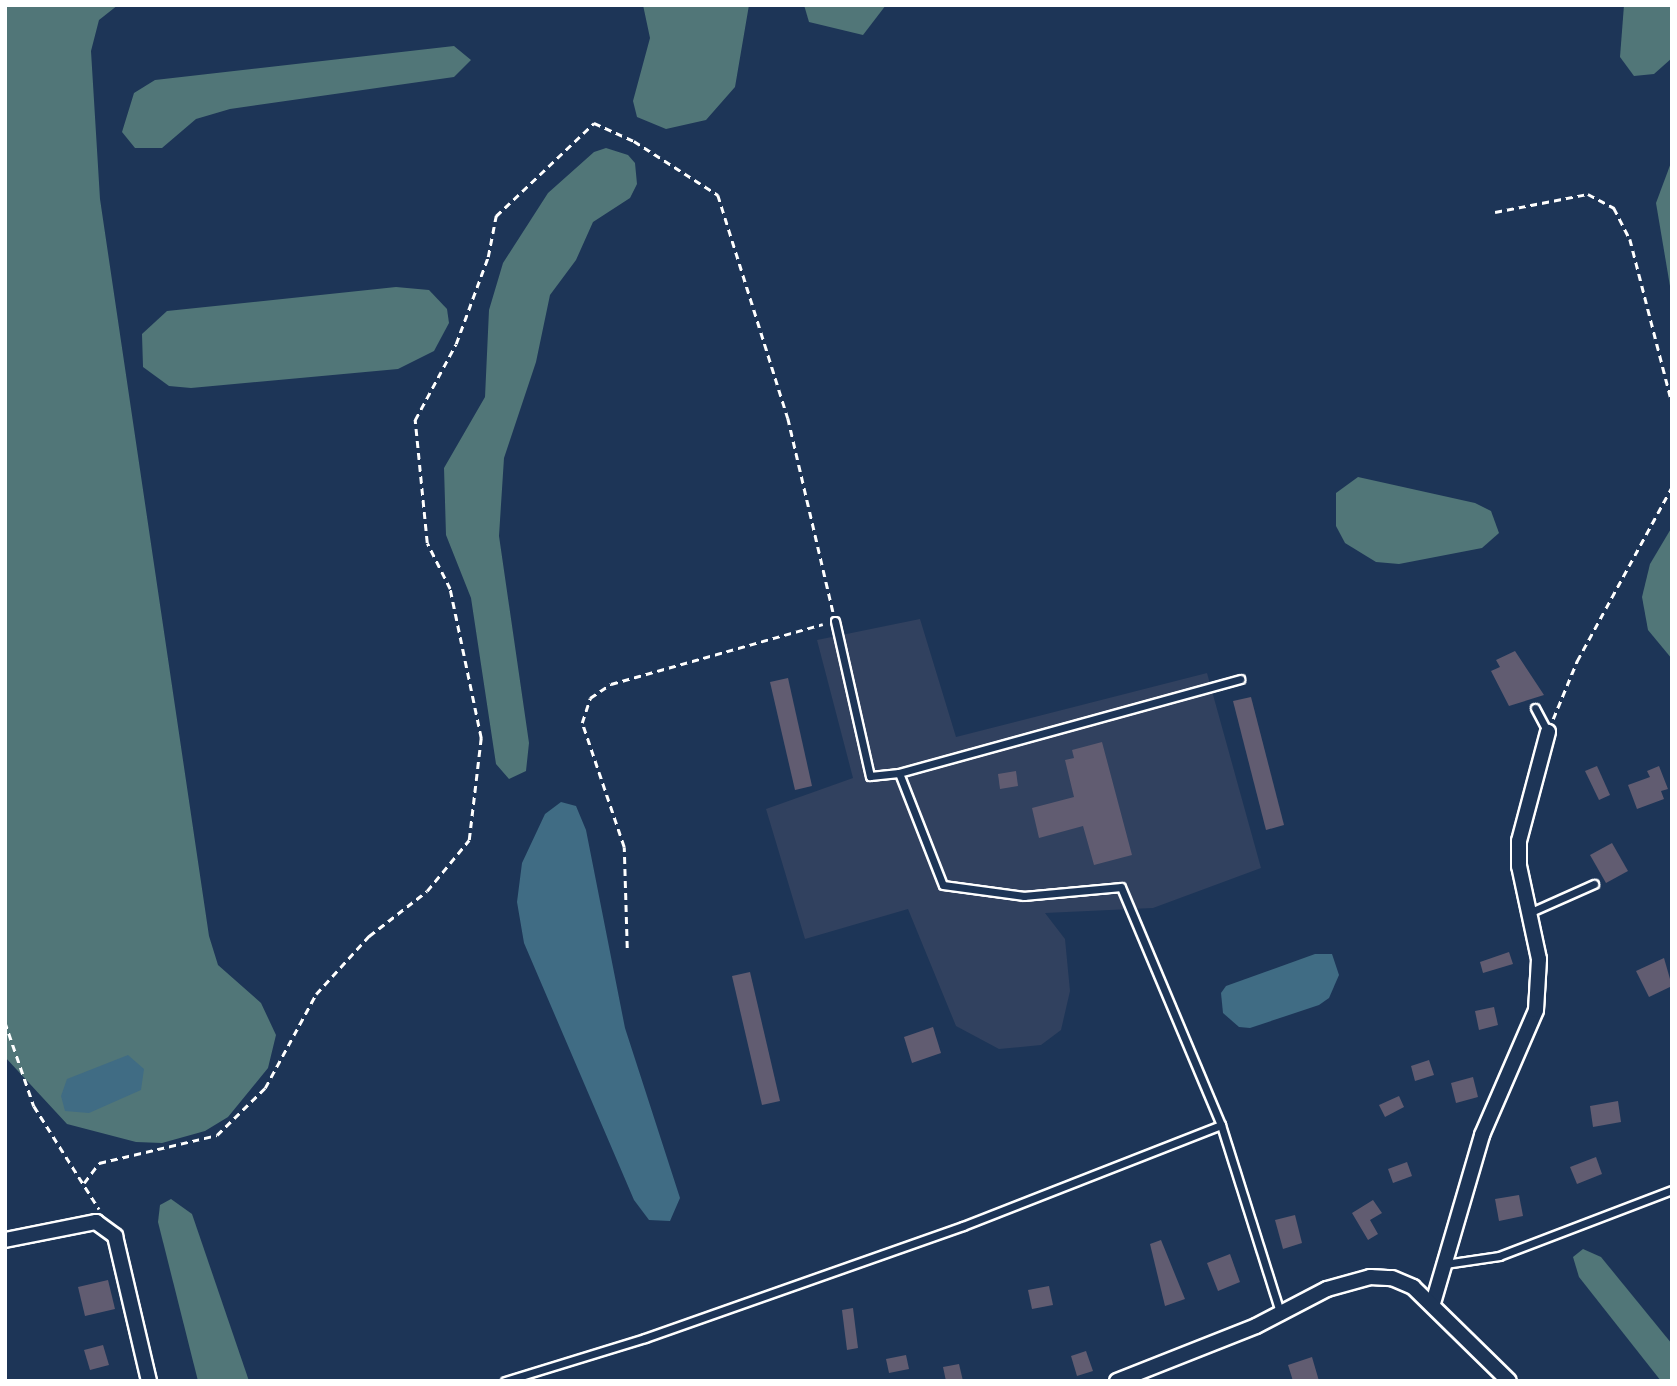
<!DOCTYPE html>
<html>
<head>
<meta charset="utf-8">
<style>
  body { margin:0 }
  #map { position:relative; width:1677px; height:1386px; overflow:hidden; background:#1d3557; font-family:Caveat,sans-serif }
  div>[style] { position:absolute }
  .built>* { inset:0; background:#31415f }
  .green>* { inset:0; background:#517678 }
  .water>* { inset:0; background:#406c84 }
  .building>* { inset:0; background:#615c71 }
  .path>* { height:2.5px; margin-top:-1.25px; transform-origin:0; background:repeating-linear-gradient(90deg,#fff 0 7px,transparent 0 12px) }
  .roads { filter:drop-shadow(2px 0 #fff) drop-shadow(-2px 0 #fff) drop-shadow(0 2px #fff) drop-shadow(0 -2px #fff) }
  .lane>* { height:7px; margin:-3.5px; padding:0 3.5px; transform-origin:3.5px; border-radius:3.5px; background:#1d3557 }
  .street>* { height:14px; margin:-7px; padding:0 7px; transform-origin:7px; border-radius:7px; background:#1d3557 }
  span { translate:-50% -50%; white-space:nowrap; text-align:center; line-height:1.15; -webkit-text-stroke:7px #1d3557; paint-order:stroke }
  .frame { position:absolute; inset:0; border:7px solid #fff; pointer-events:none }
</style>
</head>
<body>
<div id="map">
  <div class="built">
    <i style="clip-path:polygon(920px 619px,956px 737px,1207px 673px,1261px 868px,1153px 908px,1045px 913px,1065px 939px,1070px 991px,1061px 1030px,1041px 1045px,999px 1049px,956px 1026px,908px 909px,805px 939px,766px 809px,853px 778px,817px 640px)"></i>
  </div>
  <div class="green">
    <i style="clip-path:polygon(5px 5px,118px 5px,99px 20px,91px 51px,100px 199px,209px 936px,218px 965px,261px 1003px,276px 1035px,268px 1068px,228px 1117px,205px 1131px,162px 1143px,136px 1142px,67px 1124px,5px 1057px)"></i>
    <i style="clip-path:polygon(643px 5px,749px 5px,735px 87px,706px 120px,666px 129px,637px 117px,633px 101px,650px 38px)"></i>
    <i style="clip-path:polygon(804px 5px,886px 5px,863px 35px,809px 22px)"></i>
    <i style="clip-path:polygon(1624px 5px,1672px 5px,1672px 58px,1654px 74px,1634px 76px,1620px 57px)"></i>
    <i style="clip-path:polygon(454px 46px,471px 60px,454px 77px,230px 109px,196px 119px,162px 148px,135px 148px,122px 132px,134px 93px,155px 80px)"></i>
    <i style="clip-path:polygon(606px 148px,628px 155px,635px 163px,637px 184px,630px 198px,593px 222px,576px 260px,550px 295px,536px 362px,504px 458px,499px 536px,529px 743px,526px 771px,509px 779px,496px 764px,471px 598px,446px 535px,444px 468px,485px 397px,489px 310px,503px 263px,548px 193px,594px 152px)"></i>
    <i style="clip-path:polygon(1672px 160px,1672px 298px,1656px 203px)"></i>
    <i style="clip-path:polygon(396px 287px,429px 290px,447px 309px,449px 323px,434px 351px,398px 369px,191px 388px,169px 386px,143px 367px,142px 334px,167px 311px)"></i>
    <i style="clip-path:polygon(1358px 477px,1475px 503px,1491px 511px,1499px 533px,1482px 548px,1399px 564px,1376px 562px,1345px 543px,1336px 526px,1336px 493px)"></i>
    <i style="clip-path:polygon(1672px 527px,1672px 659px,1648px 630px,1642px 597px,1650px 564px)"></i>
    <i style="clip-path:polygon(171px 1199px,192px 1214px,249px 1381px,198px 1381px,158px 1222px,160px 1205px)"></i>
    <i style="clip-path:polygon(1583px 1249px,1601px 1257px,1672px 1344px,1672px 1381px,1661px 1381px,1579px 1277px,1573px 1257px)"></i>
  </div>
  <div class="water">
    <i style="clip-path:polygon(561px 802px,576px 806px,586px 830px,625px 1028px,680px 1198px,670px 1221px,649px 1220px,634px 1200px,524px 943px,517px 902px,522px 863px,545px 814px)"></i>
    <i style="clip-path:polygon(1315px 954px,1332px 954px,1339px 975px,1329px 998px,1319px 1005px,1250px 1028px,1239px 1027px,1223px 1013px,1221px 993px,1226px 986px)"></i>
    <i style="clip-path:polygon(128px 1055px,144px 1069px,141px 1090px,89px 1113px,65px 1111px,61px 1096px,67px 1079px)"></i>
  </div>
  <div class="building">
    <i style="clip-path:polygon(1515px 651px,1544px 695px,1509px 706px,1491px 671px,1500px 667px,1496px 660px)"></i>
    <i style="clip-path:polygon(788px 678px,812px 786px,795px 790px,770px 682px)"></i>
    <i style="clip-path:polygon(1251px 697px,1284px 825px,1266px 830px,1233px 701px)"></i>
    <i style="clip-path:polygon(1102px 742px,1132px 855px,1094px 865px,1083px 826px,1039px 838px,1032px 808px,1074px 797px,1065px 760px,1074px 758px,1072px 750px)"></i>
    <i style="clip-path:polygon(1597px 766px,1610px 795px,1599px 800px,1585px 771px)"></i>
    <i style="clip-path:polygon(1659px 766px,1668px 789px,1661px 791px,1664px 799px,1637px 809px,1628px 785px,1650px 777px,1647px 771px)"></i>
    <i style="clip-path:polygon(1016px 771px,1018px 786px,1000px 789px,998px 774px)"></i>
    <i style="clip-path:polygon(1612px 843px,1628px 871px,1606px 883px,1590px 855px)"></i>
    <i style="clip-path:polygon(1509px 952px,1513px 964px,1483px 973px,1480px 962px)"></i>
    <i style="clip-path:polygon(1664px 958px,1672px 986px,1649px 997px,1636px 971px)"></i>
    <i style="clip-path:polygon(750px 972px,780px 1101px,762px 1105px,732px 976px)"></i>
    <i style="clip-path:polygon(1494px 1007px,1498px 1025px,1479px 1030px,1475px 1011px)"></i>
    <i style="clip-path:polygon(933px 1027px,941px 1053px,912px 1063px,904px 1037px)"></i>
    <i style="clip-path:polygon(1429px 1060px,1434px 1075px,1415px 1081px,1411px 1066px)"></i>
    <i style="clip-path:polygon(1473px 1077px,1478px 1097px,1456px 1103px,1451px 1083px)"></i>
    <i style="clip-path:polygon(1399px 1096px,1404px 1107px,1385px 1117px,1379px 1105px)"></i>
    <i style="clip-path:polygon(1618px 1101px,1621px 1122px,1593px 1127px,1590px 1106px)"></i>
    <i style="clip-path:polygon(1596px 1157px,1602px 1174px,1577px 1184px,1570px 1167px)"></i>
    <i style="clip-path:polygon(1407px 1162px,1412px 1176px,1393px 1183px,1388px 1169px)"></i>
    <i style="clip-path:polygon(1519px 1195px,1523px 1216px,1499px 1221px,1495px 1199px)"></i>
    <i style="clip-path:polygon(1373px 1200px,1382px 1213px,1370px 1220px,1378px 1234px,1368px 1240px,1352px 1213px)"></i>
    <i style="clip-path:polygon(1295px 1215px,1302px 1243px,1283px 1249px,1275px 1220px)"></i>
    <i style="clip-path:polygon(1161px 1240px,1185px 1299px,1165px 1306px,1150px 1244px)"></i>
    <i style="clip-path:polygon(1230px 1254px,1240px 1282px,1218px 1291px,1207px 1263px)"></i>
    <i style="clip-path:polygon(108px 1280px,115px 1309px,85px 1316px,78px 1287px)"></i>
    <i style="clip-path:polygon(1049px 1286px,1053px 1305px,1032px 1309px,1028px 1290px)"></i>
    <i style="clip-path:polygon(853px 1308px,858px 1348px,847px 1350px,842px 1310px)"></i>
    <i style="clip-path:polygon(103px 1345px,109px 1365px,90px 1370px,84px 1350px)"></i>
    <i style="clip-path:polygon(1086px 1351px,1093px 1371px,1077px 1376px,1071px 1356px)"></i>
    <i style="clip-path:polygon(906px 1355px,909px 1369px,889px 1373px,886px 1359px)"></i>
    <i style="clip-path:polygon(1312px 1357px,1319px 1381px,1293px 1381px,1288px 1365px)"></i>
    <i style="clip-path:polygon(959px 1364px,963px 1381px,946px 1381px,943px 1367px)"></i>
  </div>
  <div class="path">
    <i style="left:1495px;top:212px;width:95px;rotate:-11deg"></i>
    <i style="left:1588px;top:194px;width:30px;rotate:28deg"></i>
    <i style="left:1614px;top:208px;width:35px;rotate:63deg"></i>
    <i style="left:1630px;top:239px;width:168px;rotate:75.6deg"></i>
    <i style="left:1553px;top:719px;width:63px;rotate:-67.5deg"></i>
    <i style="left:1577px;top:661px;width:198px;rotate:-61.4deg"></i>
    <i style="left:627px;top:948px;width:101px;rotate:-91.7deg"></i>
    <i style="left:624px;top:847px;width:131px;rotate:-108.7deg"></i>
    <i style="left:582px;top:723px;width:26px;rotate:-72deg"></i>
    <i style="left:590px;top:698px;width:25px;rotate:-34deg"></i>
    <i style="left:611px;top:684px;width:220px;rotate:-15.8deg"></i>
    <i style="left:5px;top:1022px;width:89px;rotate:71deg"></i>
    <i style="left:34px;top:1106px;width:122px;rotate:57.7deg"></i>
    <i style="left:84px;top:1183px;width:25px;rotate:-53deg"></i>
    <i style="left:99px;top:1163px;width:121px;rotate:-13.3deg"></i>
    <i style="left:217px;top:1135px;width:67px;rotate:-44.4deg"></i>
    <i style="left:265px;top:1088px;width:107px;rotate:-61.5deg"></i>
    <i style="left:316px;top:994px;width:79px;rotate:-47.6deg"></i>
    <i style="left:369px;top:936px;width:73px;rotate:-37.8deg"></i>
    <i style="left:427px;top:891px;width:66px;rotate:-50.5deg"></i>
    <i style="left:469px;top:840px;width:103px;rotate:-83.3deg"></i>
    <i style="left:481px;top:738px;width:152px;rotate:-101.8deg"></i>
    <i style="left:450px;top:589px;width:51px;rotate:-116.6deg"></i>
    <i style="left:427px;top:543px;width:124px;rotate:-95.6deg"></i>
    <i style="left:415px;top:420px;width:86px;rotate:-61.7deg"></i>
    <i style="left:456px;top:344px;width:93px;rotate:-69.8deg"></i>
    <i style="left:488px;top:257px;width:42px;rotate:-79deg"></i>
    <i style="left:496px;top:216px;width:135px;rotate:-43.5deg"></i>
    <i style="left:594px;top:123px;width:44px;rotate:24.2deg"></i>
    <i style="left:634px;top:141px;width:100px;rotate:32.7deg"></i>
    <i style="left:718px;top:195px;width:234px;rotate:72.6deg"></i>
    <i style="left:788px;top:418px;width:199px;rotate:76.9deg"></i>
  </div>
  <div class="roads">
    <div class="lane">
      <i style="left:835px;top:621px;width:159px;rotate:77.3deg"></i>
      <i style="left:870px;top:776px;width:29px;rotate:-6deg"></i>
      <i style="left:899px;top:773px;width:120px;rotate:68.6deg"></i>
      <i style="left:943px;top:885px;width:82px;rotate:7.7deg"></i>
      <i style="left:1024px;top:896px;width:97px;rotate:-5.3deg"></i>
      <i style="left:1121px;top:887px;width:258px;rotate:67.2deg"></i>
      <i style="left:1221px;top:1125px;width:196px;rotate:72.5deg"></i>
      <i style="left:1535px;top:708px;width:27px;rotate:62deg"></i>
      <i style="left:899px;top:773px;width:354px;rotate:-15.4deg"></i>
      <i style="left:1531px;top:912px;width:69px;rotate:-24deg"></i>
      <i style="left:1445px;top:1264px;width:55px;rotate:-8.4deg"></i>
      <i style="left:1499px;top:1256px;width:185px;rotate:-20.9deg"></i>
      <i style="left:505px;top:1381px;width:146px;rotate:-17.1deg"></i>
      <i style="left:645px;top:1338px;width:337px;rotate:-19.4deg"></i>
      <i style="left:963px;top:1226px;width:277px;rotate:-21.4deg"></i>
    </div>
    <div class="street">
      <i style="left:5px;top:1240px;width:93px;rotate:-11.2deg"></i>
      <i style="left:96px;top:1222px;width:24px;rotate:36deg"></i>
      <i style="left:115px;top:1236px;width:149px;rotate:76.8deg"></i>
      <i style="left:1433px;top:1303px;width:175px;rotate:-73.7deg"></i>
      <i style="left:1482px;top:1135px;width:136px;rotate:-66.6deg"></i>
      <i style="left:1536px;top:1010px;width:51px;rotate:-86.6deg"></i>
      <i style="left:1539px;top:959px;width:95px;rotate:-102.1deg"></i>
      <i style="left:1519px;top:866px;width:25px;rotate:-90deg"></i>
      <i style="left:1519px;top:841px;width:113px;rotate:-75.1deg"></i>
      <i style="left:1117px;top:1381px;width:149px;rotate:-21.6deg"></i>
      <i style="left:1256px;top:1326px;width:80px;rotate:-27.5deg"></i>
      <i style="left:1327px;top:1289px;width:45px;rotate:-15.6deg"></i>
      <i style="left:1370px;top:1277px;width:22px;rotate:3deg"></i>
      <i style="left:1392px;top:1278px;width:23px;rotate:23deg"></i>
      <i style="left:1413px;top:1287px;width:134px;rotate:44.4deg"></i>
    </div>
  </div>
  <div class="frame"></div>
</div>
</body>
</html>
